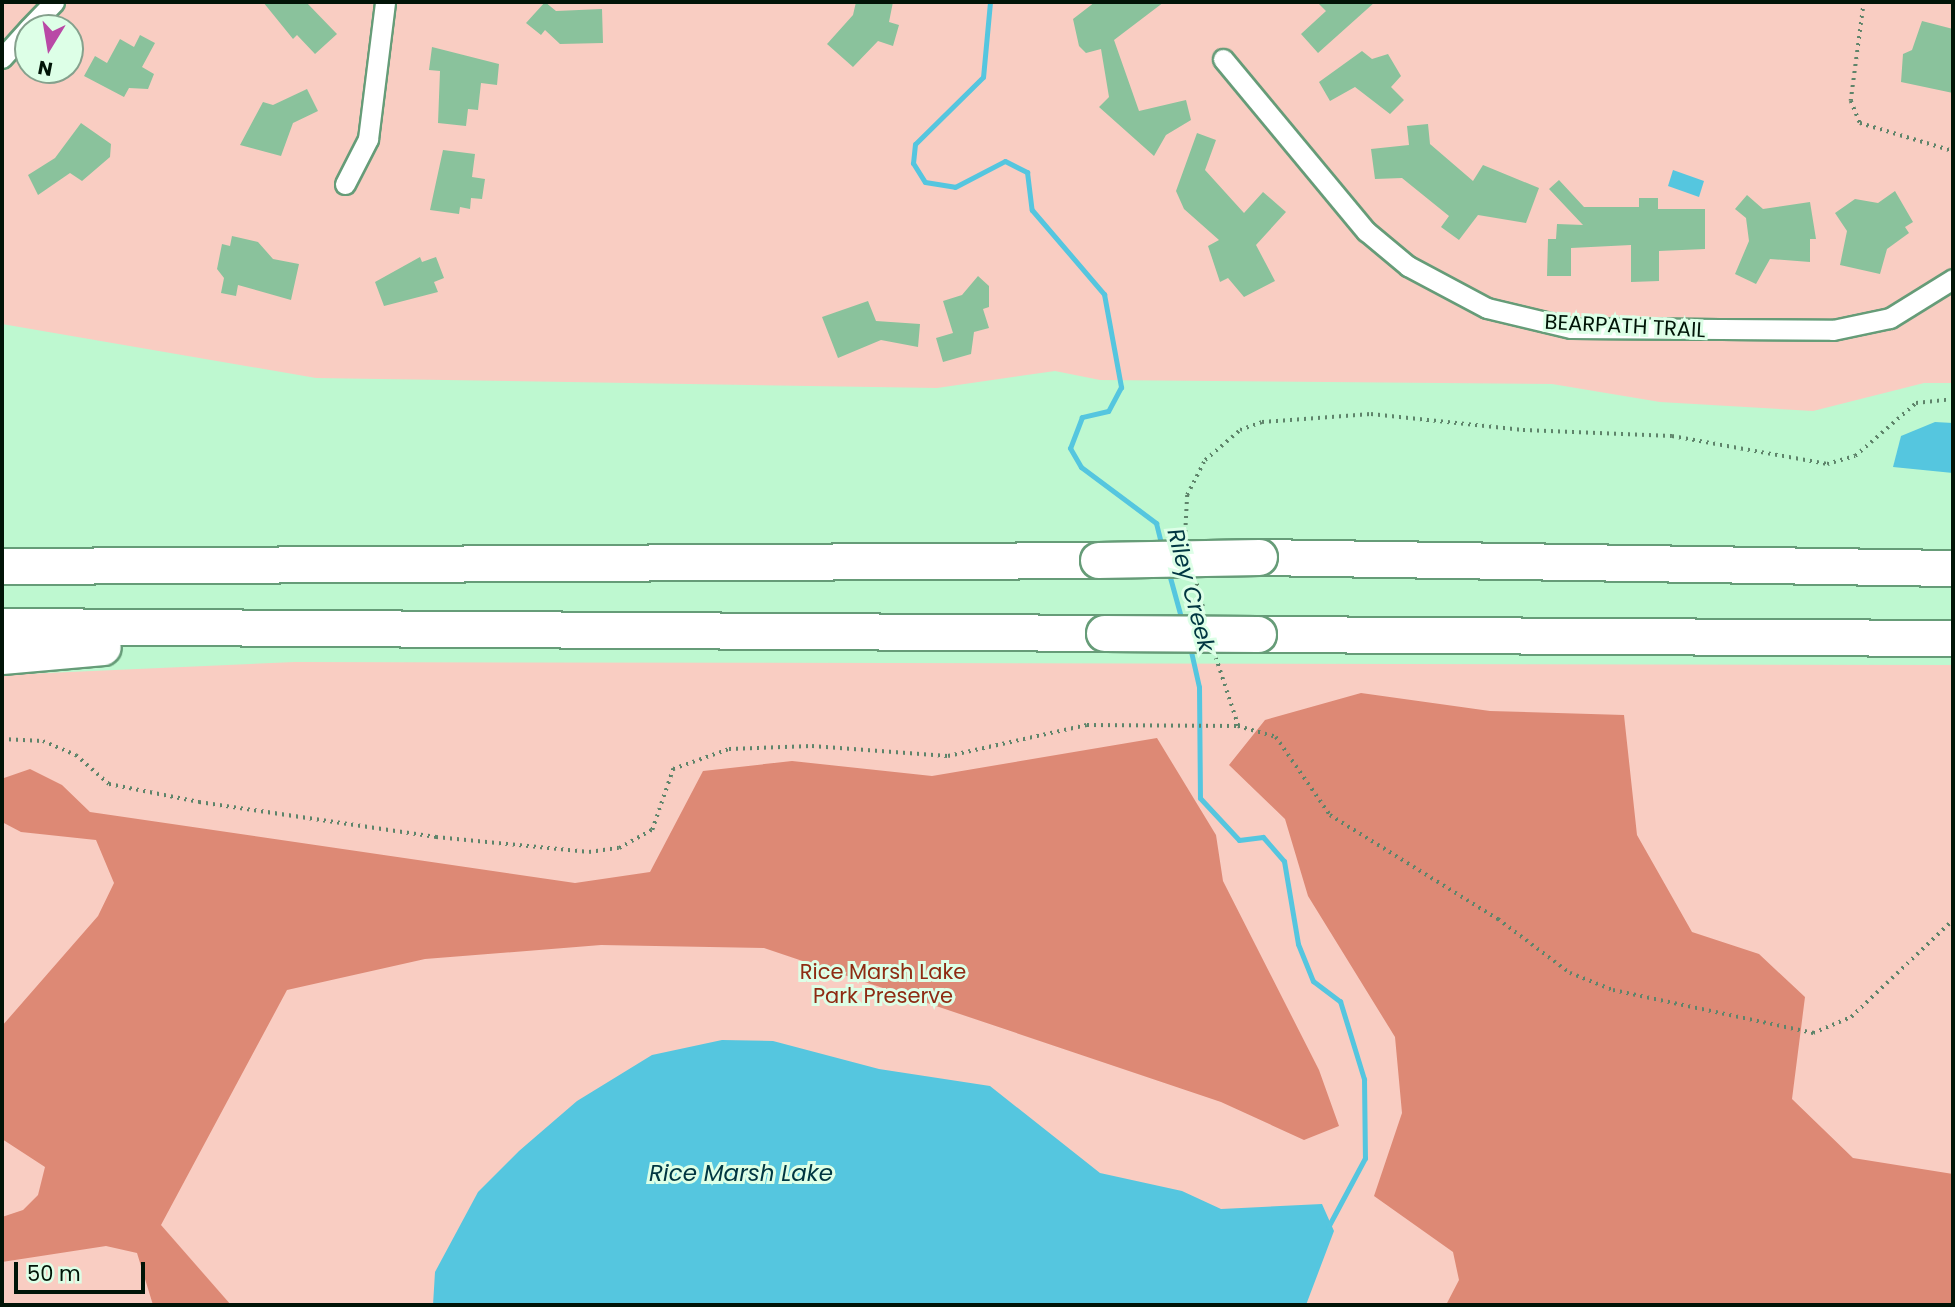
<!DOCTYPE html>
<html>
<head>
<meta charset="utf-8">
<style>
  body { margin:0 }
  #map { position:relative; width:1955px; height:1307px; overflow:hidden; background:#bef8d0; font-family:Poppins,sans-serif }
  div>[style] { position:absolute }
  .green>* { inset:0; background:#f9cdc2 }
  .forest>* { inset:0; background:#dd8975 }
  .water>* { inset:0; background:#55c6df }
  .stream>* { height:5px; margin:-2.5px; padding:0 2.5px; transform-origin:2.5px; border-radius:2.5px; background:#55c6df }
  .building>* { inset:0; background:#8ac29c }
  .path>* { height:3.5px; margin-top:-1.75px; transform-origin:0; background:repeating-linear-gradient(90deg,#5e846a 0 2px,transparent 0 7px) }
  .roads { filter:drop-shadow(2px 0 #669c78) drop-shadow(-2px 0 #669c78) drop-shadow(0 2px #669c78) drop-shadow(0 -2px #669c78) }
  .street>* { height:19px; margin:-9.5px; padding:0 9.5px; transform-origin:9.5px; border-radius:9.5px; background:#fff }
  .highway>* { height:35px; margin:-17.5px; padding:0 17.5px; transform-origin:17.5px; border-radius:17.5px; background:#fff }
  .bridges { filter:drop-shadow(2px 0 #669c78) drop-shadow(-2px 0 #669c78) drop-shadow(0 2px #669c78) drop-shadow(0 -2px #669c78) }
  .highway-bridge>* { height:35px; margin:-17.5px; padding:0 17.5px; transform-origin:17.5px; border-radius:17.5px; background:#fff }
  span { translate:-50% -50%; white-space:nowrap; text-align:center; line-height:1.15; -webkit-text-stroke:6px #ddffe7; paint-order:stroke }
  .street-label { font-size:21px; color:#011407 }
  .park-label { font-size:21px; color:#8e2b13 }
  .water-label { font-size:23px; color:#003641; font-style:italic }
  .frame { position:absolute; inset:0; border:4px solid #011407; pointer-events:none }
  .north { position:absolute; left:14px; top:14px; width:70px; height:70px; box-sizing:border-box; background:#ddffe7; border:2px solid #85a18d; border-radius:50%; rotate:191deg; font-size:19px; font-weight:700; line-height:28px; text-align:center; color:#011407 }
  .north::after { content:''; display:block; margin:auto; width:24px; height:32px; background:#b949a6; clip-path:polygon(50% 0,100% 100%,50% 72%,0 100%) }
  .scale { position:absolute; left:14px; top:1262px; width:131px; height:32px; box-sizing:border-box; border:4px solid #011407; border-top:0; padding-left:9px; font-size:21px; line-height:24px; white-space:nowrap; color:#011407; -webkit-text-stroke:5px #ddffe7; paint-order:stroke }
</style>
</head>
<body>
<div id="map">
  <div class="green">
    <i style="clip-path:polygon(evenodd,2px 2px,1953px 2px,1953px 383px,1924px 383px,1813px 411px,1660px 402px,1552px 384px,1100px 380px,1055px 371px,937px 388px,316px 378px,2px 324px,2px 2px,28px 28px,70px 28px,70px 70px,28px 70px,28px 28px)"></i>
    <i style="clip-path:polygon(295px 662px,1953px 665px,1953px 1305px,2px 1305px,2px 675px)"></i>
  </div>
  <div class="forest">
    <i style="clip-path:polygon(1361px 693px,1490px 711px,1624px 715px,1637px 835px,1692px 932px,1759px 954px,1805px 997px,1792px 1099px,1853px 1158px,1953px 1174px,1953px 1305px,1446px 1305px,1459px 1280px,1453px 1252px,1374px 1196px,1402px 1113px,1395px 1037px,1308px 896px,1285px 819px,1229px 765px,1265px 720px)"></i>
    <i style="clip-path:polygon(1157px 738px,1216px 835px,1223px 881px,1319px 1070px,1339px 1126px,1304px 1140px,1221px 1102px,764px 948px,601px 945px,425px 959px,287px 990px,161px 1225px,231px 1305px,153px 1305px,137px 1253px,106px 1246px,2px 1262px,2px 1217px,23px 1210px,38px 1195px,45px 1167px,2px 1139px,2px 1026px,98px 916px,114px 883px,96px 840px,21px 832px,2px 822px,4px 778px,30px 769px,62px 785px,90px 812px,575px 883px,650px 872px,703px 771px,792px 761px,932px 776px)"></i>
  </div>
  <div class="water">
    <i style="clip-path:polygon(1673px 170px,1704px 181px,1699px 197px,1668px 186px)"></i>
    <i style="clip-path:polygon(1935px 422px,1953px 423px,1953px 473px,1893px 467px,1901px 436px)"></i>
    <i style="clip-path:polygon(722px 1040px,773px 1041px,879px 1069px,990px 1086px,1100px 1173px,1182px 1191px,1221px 1209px,1322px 1204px,1334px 1231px,1306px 1305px,433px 1305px,435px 1272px,478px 1192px,519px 1151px,577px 1101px,652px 1055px)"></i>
  </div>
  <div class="stream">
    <i style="left:990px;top:2px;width:75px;rotate:95.3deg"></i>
    <i style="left:983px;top:77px;width:95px;rotate:135.4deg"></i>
    <i style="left:915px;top:144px;width:19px;rotate:96deg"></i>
    <i style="left:913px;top:163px;width:22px;rotate:58deg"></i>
    <i style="left:925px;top:182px;width:30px;rotate:9deg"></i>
    <i style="left:955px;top:187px;width:56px;rotate:-27.5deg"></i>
    <i style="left:1005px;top:161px;width:25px;rotate:27deg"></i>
    <i style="left:1027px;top:172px;width:38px;rotate:83deg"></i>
    <i style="left:1032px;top:210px;width:111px;rotate:49.4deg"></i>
    <i style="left:1104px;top:294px;width:95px;rotate:79.6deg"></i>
    <i style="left:1121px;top:387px;width:27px;rotate:118deg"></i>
    <i style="left:1108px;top:411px;width:27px;rotate:167deg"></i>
    <i style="left:1082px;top:417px;width:33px;rotate:111deg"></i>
    <i style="left:1070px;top:448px;width:22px;rotate:60deg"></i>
    <i style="left:1081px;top:467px;width:94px;rotate:36.7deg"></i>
    <i style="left:1156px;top:523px;width:25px;rotate:76deg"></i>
    <i style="left:1168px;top:570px;width:53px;rotate:74.6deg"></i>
    <i style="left:1190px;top:647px;width:41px;rotate:77.3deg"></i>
    <i style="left:1199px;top:687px;width:111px;rotate:89.5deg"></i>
    <i style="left:1200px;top:798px;width:57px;rotate:47.1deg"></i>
    <i style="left:1239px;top:840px;width:24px;rotate:-7deg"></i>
    <i style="left:1263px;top:837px;width:32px;rotate:49deg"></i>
    <i style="left:1284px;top:861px;width:84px;rotate:80.4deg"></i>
    <i style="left:1298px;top:944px;width:40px;rotate:68deg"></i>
    <i style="left:1313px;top:981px;width:34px;rotate:37deg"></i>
    <i style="left:1340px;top:1001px;width:82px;rotate:72.9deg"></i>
    <i style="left:1364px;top:1079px;width:79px;rotate:89.3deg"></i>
    <i style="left:1365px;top:1158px;width:78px;rotate:118.2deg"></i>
  </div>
  <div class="building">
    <i style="clip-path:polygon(263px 2px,306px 2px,337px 34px,315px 54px,297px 35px,293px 39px)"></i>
    <i style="clip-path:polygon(545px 2px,556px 11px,602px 9px,603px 43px,560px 44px,545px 30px,541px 35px,526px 23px)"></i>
    <i style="clip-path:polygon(856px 2px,893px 2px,889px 22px,899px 25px,893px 46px,878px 41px,853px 67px,827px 44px,853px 15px)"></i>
    <i style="clip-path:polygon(1095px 2px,1164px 2px,1114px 40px,1139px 111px,1186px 100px,1191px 120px,1166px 135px,1154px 156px,1099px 107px,1109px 97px,1101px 49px,1086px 53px,1079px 46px,1073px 19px)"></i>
    <i style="clip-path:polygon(1317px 2px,1375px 2px,1318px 53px,1301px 34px,1326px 11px)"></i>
    <i style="clip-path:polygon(1922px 21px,1953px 29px,1953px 93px,1901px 82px,1903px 54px,1912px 50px)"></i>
    <i style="clip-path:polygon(140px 35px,155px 43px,142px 67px,154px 74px,148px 89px,129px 88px,124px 97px,84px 76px,95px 56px,107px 63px,120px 39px,134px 47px)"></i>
    <i style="clip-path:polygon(432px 47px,499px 64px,497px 85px,481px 83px,478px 110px,468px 109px,466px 126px,438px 123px,440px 71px,429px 70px)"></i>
    <i style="clip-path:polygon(1362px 51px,1372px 59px,1388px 54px,1401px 76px,1391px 87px,1404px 100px,1390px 114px,1355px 87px,1330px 101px,1319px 82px)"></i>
    <i style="clip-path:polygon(307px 89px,318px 111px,293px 123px,281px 156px,240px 145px,263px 102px,273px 105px)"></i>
    <i style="clip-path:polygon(81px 123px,111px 144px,110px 157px,82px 181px,70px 173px,38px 195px,28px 175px,55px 158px)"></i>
    <i style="clip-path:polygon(1428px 124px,1430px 144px,1473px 181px,1483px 165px,1539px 188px,1526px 223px,1478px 215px,1459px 240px,1441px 227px,1449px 216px,1402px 178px,1375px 179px,1371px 149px,1409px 145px,1407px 126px)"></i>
    <i style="clip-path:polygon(1197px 133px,1216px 140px,1205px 170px,1244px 213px,1263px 192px,1286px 212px,1256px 245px,1275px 281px,1244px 297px,1228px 278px,1220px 282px,1208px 246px,1219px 240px,1184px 209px,1176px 191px)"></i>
    <i style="clip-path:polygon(443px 150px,475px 154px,472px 177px,485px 179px,482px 199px,471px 198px,470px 209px,460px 207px,459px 214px,430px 210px)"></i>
    <i style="clip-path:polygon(1559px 180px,1584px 207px,1639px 207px,1639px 198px,1658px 198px,1658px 209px,1705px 209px,1705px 249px,1659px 251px,1659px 281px,1631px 282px,1631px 245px,1571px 248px,1571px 276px,1547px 276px,1548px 239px,1556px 239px,1557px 224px,1583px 225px,1549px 189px)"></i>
    <i style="clip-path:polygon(1895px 191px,1913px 222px,1905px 227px,1909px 233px,1887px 249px,1880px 274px,1840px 265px,1847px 231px,1835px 213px,1855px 199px,1878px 203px)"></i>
    <i style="clip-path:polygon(1747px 195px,1763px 209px,1810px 202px,1816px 239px,1810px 239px,1810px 262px,1770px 259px,1756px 284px,1735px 274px,1749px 241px,1746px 218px,1735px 209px)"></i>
    <i style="clip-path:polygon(232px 236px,258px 242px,273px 259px,299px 264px,291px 300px,238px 285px,236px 296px,221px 293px,224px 278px,217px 269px,222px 244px,230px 246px)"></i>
    <i style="clip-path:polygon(420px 257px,422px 262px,436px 257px,444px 278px,434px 282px,438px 292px,384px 306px,375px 282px)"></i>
    <i style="clip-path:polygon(978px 276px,989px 286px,989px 307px,983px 309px,989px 328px,974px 332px,971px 354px,943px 362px,936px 338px,953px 333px,943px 301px,962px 295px)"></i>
    <i style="clip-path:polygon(868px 301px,876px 321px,920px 324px,918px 347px,881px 340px,838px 358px,822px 317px)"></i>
  </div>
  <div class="path">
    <i style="left:1864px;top:2px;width:100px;rotate:97.5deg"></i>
    <i style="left:1851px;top:101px;width:24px;rotate:68deg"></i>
    <i style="left:1860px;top:123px;width:97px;rotate:16.8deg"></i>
    <i style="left:1185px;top:532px;width:37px;rotate:-87deg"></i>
    <i style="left:1187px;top:495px;width:39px;rotate:-63deg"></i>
    <i style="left:1205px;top:460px;width:46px;rotate:-40.6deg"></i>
    <i style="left:1240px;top:430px;width:23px;rotate:-20deg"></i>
    <i style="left:1262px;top:422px;width:109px;rotate:-4.2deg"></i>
    <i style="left:1371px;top:414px;width:153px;rotate:6deg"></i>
    <i style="left:1523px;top:430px;width:149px;rotate:2.3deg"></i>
    <i style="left:1672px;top:436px;width:158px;rotate:10.2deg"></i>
    <i style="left:1827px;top:464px;width:29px;rotate:-16deg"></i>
    <i style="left:1855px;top:456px;width:81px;rotate:-41deg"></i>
    <i style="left:1916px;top:403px;width:37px;rotate:-6deg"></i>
    <i style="left:1197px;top:584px;width:27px;rotate:75deg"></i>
    <i style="left:1238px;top:726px;width:40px;rotate:16deg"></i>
    <i style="left:1276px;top:737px;width:95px;rotate:55.3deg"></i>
    <i style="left:1330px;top:815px;width:198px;rotate:31.8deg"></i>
    <i style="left:1498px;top:919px;width:90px;rotate:36.9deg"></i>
    <i style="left:1570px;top:973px;width:46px;rotate:21.6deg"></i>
    <i style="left:1613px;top:990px;width:205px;rotate:12.1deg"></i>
    <i style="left:1813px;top:1033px;width:41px;rotate:-22.8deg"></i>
    <i style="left:1851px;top:1017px;width:141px;rotate:-43.6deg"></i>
    <i style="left:2px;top:739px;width:41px;rotate:2.8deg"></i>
    <i style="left:43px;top:741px;width:36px;rotate:23deg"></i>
    <i style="left:76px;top:755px;width:44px;rotate:41.3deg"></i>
    <i style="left:109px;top:784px;width:92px;rotate:11.3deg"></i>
    <i style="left:199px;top:802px;width:240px;rotate:8.4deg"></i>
    <i style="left:436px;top:837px;width:154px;rotate:5.6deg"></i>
    <i style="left:589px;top:852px;width:30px;rotate:-8deg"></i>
    <i style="left:619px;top:848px;width:38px;rotate:-29deg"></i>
    <i style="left:652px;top:830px;width:65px;rotate:-71deg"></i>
    <i style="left:673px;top:769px;width:59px;rotate:-19.7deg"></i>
    <i style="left:729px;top:749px;width:83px;rotate:-2.1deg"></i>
    <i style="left:812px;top:746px;width:136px;rotate:4.2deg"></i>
    <i style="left:948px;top:756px;width:142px;rotate:-12.6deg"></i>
    <i style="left:1087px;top:725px;width:151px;rotate:0.4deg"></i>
    <i style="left:1238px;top:726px;width:71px;rotate:-108.2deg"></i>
  </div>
  <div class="roads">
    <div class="street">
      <i style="left:29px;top:28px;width:36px;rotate:-46deg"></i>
      <i style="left:2px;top:58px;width:39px;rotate:-48deg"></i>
      <i style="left:1223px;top:59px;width:224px;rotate:50.3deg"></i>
      <i style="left:1366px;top:231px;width:55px;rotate:39.8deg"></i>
      <i style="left:1408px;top:266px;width:89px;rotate:28deg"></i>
      <i style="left:1487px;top:308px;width:86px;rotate:13.4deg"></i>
      <i style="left:1571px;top:328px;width:262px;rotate:0.4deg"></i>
      <i style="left:1833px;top:330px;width:58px;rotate:-11.9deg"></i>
      <i style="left:1890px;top:318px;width:74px;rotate:-31.8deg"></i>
      <i style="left:345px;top:184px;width:51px;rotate:-62.9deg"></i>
      <i style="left:368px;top:139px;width:138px;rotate:-82.9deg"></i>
    </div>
    <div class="highway">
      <i style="left:1259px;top:557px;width:694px;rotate:0.91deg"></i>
      <i style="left:2px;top:566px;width:1096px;rotate:-0.31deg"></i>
      <i style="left:2px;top:626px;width:1102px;rotate:0.36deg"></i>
      <i style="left:1258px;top:634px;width:695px;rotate:0.33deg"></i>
      <i style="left:2px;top:656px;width:101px;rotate:-5.1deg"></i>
    </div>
  </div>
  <div class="bridges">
    <div class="highway-bridge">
      <i style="left:1098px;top:560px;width:161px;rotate:-1.1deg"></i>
      <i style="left:1104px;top:633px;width:154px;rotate:0.4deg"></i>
    </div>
  </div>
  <div class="street-label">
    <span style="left:1625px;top:326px;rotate:3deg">BEARPATH TRAIL</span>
  </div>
  <div class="park-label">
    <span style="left:883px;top:984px">Rice Marsh Lake<br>Park Preserve</span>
  </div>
  <div class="water-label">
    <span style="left:1191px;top:590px;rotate:75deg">Riley Creek</span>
    <span style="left:741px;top:1173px">Rice Marsh Lake</span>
  </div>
  <div class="frame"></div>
  <div class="north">N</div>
  <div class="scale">50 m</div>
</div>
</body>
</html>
